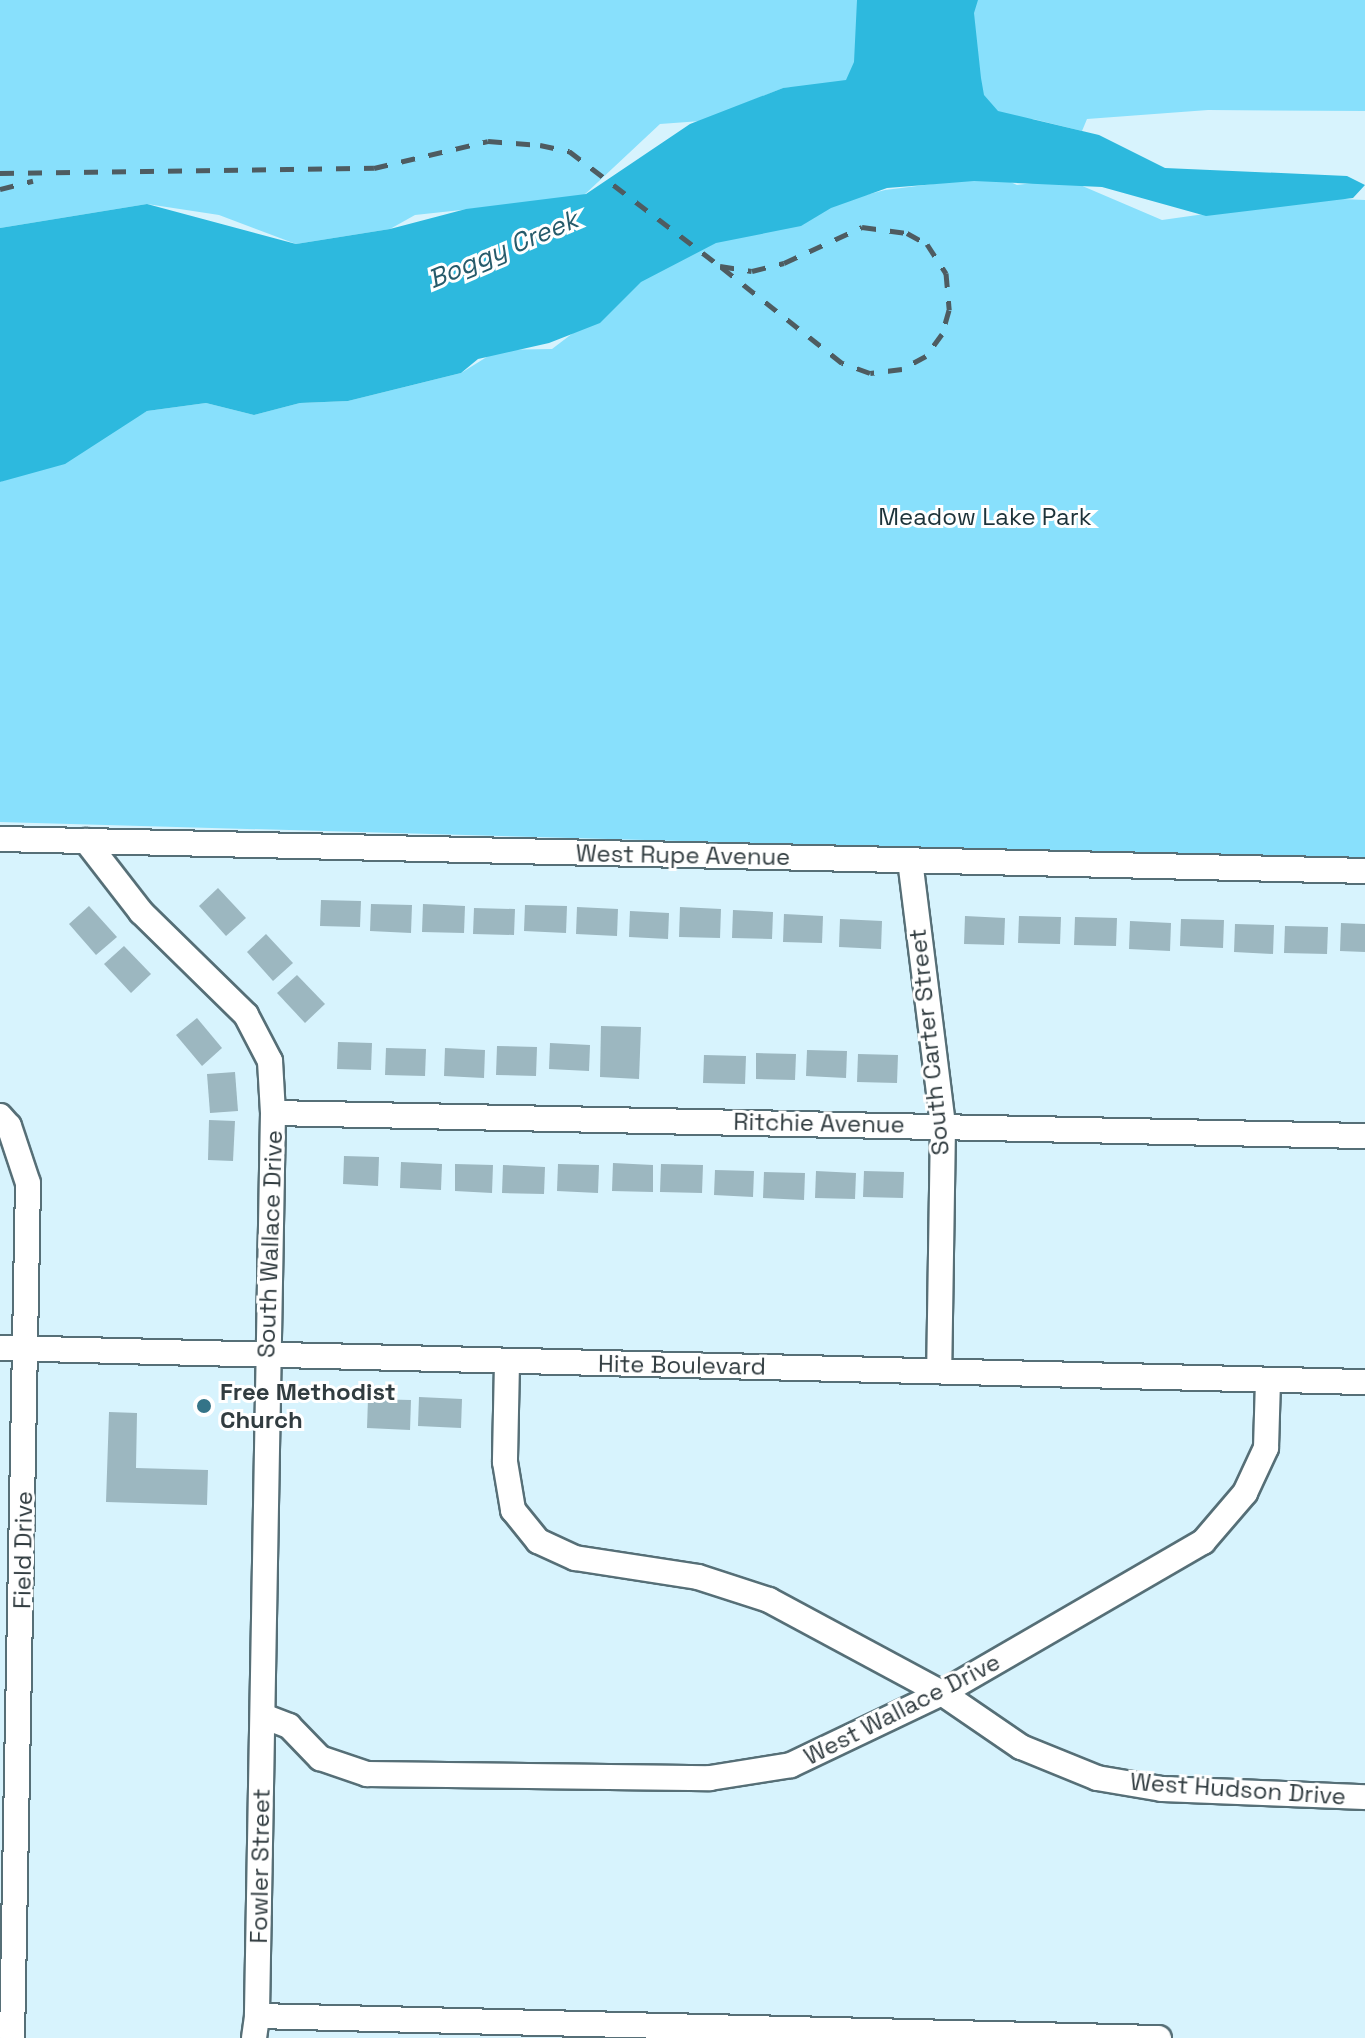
<!DOCTYPE html>
<html>
<head>
<meta charset="utf-8">
<style>
  body { margin:0 }
  #map { position:relative; width:1365px; height:2038px; overflow:hidden; background:#d7f3fd; font-family:"Space Grotesk",sans-serif }
  div>[style] { position:absolute }
  .green>* { inset:0; background:#88e0fc }
  .water>* { inset:0; background:#2db9de }
  .building>* { inset:0; background:#9cb7c0 }
  .roads { filter:drop-shadow(2px 0 #566f77) drop-shadow(-2px 0 #566f77) drop-shadow(0 2px #566f77) drop-shadow(0 -2px #566f77) }
  .minor>* { height:24px; margin:-12px; padding:0 12px; transform-origin:12px; border-radius:12px; background:#fff }
  .rail>* { height:5px; margin-top:-2.5px; transform-origin:0; background:repeating-linear-gradient(90deg,#4e5c61 0 14px,transparent 0 28px) }
  .dots>* { width:22px; height:22px; translate:-50% -50%; box-sizing:border-box; border:4px solid #fff; border-radius:50% }
  span { translate:-50% -50%; white-space:nowrap; text-align:center; line-height:1.15; -webkit-text-stroke:6px #fff; paint-order:stroke }
  .park-label { font-size:24px; color:#1d333a }
  .street-label { font-size:24px; color:#313c40 }
  .poi-label { font-size:24px; color:#313c40; font-weight:700 }
  .left { translate:0 -50%; text-align:left }
  .water-label { font-size:26px; color:#265b6b; font-style:italic }
</style>
</head>
<body>
<div id="map">
  <div class="green">
    <i style="clip-path:polygon(0 0,1365px 0,1365px 111px,1208px 110px,1087px 119px,1082px 131px,1033px 119px,994px 118px,844px 84px,783px 88px,701px 121px,660px 124px,582px 197px,415px 215px,390px 229px,296px 244px,219px 215px,147px 204px,0 228px)"></i>
    <i style="clip-path:polygon(997px 176px,1017px 185px,1066px 179px,1162px 220px,1318px 198px,1365px 200px,1365px 860px,0 822px,0 482px,93px 442px,147px 411px,206px 403px,254px 415px,300px 403px,348px 401px,461px 373px,498px 350px,552px 349px,677px 254px,800px 212px,885px 190px)"></i>
  </div>
  <div class="water">
    <i style="clip-path:polygon(857px 0,978px 0,974px 13px,981px 78px,984px 95px,998px 111px,1099px 135px,1165px 168px,1347px 176px,1365px 185px,1353px 198px,1206px 216px,1102px 187px,974px 181px,887px 188px,831px 208px,801px 226px,716px 243px,641px 282px,600px 323px,549px 343px,478px 359px,461px 373px,348px 401px,300px 403px,254px 415px,206px 403px,147px 411px,65px 464px,0 482px,0 228px,147px 204px,296px 244px,390px 229px,466px 209px,586px 194px,690px 124px,783px 88px,846px 80px,854px 62px)"></i>
  </div>
  <div class="building">
    <i style="clip-path:polygon(218px 888px,246px 918px,226px 936px,199px 906px)"></i>
    <i style="clip-path:polygon(321px 900px,361px 901px,360px 927px,320px 926px)"></i>
    <i style="clip-path:polygon(371px 904px,412px 905px,411px 933px,370px 931px)"></i>
    <i style="clip-path:polygon(423px 904px,465px 906px,464px 933px,422px 932px)"></i>
    <i style="clip-path:polygon(525px 905px,567px 906px,566px 933px,524px 931px)"></i>
    <i style="clip-path:polygon(89px 906px,117px 937px,96px 955px,69px 924px)"></i>
    <i style="clip-path:polygon(577px 907px,618px 909px,617px 936px,576px 934px)"></i>
    <i style="clip-path:polygon(680px 907px,721px 909px,720px 938px,679px 937px)"></i>
    <i style="clip-path:polygon(474px 908px,515px 909px,514px 935px,473px 934px)"></i>
    <i style="clip-path:polygon(733px 910px,773px 912px,772px 939px,732px 938px)"></i>
    <i style="clip-path:polygon(630px 911px,669px 913px,668px 939px,629px 937px)"></i>
    <i style="clip-path:polygon(784px 914px,823px 916px,822px 943px,783px 942px)"></i>
    <i style="clip-path:polygon(965px 916px,1005px 918px,1004px 945px,964px 944px)"></i>
    <i style="clip-path:polygon(1019px 916px,1061px 917px,1060px 944px,1018px 943px)"></i>
    <i style="clip-path:polygon(1075px 917px,1117px 918px,1116px 946px,1074px 945px)"></i>
    <i style="clip-path:polygon(840px 919px,882px 921px,881px 949px,839px 947px)"></i>
    <i style="clip-path:polygon(1181px 919px,1224px 920px,1223px 948px,1180px 946px)"></i>
    <i style="clip-path:polygon(1130px 921px,1171px 923px,1170px 951px,1129px 949px)"></i>
    <i style="clip-path:polygon(1341px 923px,1365px 924px,1365px 952px,1340px 951px)"></i>
    <i style="clip-path:polygon(1235px 924px,1274px 925px,1273px 954px,1234px 952px)"></i>
    <i style="clip-path:polygon(1285px 926px,1328px 927px,1327px 954px,1284px 953px)"></i>
    <i style="clip-path:polygon(266px 934px,293px 963px,273px 981px,247px 952px)"></i>
    <i style="clip-path:polygon(124px 946px,151px 974px,131px 993px,104px 964px)"></i>
    <i style="clip-path:polygon(297px 975px,325px 1004px,305px 1023px,277px 993px)"></i>
    <i style="clip-path:polygon(197px 1018px,222px 1048px,202px 1066px,176px 1035px)"></i>
    <i style="clip-path:polygon(601px 1026px,641px 1027px,639px 1079px,600px 1077px)"></i>
    <i style="clip-path:polygon(338px 1042px,372px 1043px,371px 1070px,337px 1069px)"></i>
    <i style="clip-path:polygon(550px 1043px,590px 1045px,589px 1071px,549px 1069px)"></i>
    <i style="clip-path:polygon(497px 1046px,537px 1047px,536px 1076px,496px 1075px)"></i>
    <i style="clip-path:polygon(386px 1048px,426px 1049px,425px 1076px,385px 1075px)"></i>
    <i style="clip-path:polygon(445px 1048px,485px 1050px,484px 1078px,444px 1076px)"></i>
    <i style="clip-path:polygon(807px 1050px,847px 1051px,846px 1078px,806px 1076px)"></i>
    <i style="clip-path:polygon(756px 1053px,796px 1054px,795px 1080px,756px 1079px)"></i>
    <i style="clip-path:polygon(858px 1054px,898px 1055px,897px 1083px,857px 1082px)"></i>
    <i style="clip-path:polygon(704px 1055px,746px 1056px,745px 1084px,703px 1083px)"></i>
    <i style="clip-path:polygon(235px 1072px,238px 1111px,210px 1113px,207px 1074px)"></i>
    <i style="clip-path:polygon(209px 1120px,235px 1121px,233px 1161px,208px 1160px)"></i>
    <i style="clip-path:polygon(344px 1156px,379px 1157px,378px 1186px,343px 1184px)"></i>
    <i style="clip-path:polygon(401px 1162px,442px 1164px,441px 1190px,400px 1188px)"></i>
    <i style="clip-path:polygon(613px 1163px,653px 1165px,653px 1192px,612px 1191px)"></i>
    <i style="clip-path:polygon(455px 1164px,493px 1165px,492px 1193px,455px 1191px)"></i>
    <i style="clip-path:polygon(558px 1164px,599px 1165px,598px 1193px,557px 1191px)"></i>
    <i style="clip-path:polygon(661px 1164px,703px 1165px,702px 1193px,660px 1192px)"></i>
    <i style="clip-path:polygon(503px 1165px,545px 1167px,544px 1194px,502px 1193px)"></i>
    <i style="clip-path:polygon(715px 1170px,754px 1171px,753px 1197px,714px 1195px)"></i>
    <i style="clip-path:polygon(816px 1171px,856px 1173px,855px 1199px,815px 1198px)"></i>
    <i style="clip-path:polygon(864px 1171px,904px 1172px,903px 1198px,863px 1197px)"></i>
    <i style="clip-path:polygon(764px 1172px,805px 1173px,804px 1200px,763px 1198px)"></i>
    <i style="clip-path:polygon(419px 1397px,462px 1399px,461px 1428px,418px 1426px)"></i>
    <i style="clip-path:polygon(368px 1399px,411px 1400px,410px 1430px,367px 1428px)"></i>
    <i style="clip-path:polygon(109px 1412px,137px 1413px,136px 1468px,208px 1470px,207px 1505px,106px 1502px)"></i>
  </div>
  <div class="roads">
    <div class="minor">
      <i style="left:0;top:839px;width:1365px;rotate:1.34deg"></i>
      <i style="left:86px;top:841px;width:90px;rotate:52.2deg"></i>
      <i style="left:141px;top:912px;width:147px;rotate:44.4deg"></i>
      <i style="left:246px;top:1015px;width:52px;rotate:62.4deg"></i>
      <i style="left:270px;top:1061px;width:52px;rotate:86.7deg"></i>
      <i style="left:273px;top:1113px;width:903px;rotate:91.02deg"></i>
      <i style="left:910px;top:860px;width:268px;rotate:82.9deg"></i>
      <i style="left:943px;top:1126px;width:243px;rotate:90.9deg"></i>
      <i style="left:273px;top:1113px;width:1092px;rotate:1.21deg"></i>
      <i style="left:0;top:1116px;width:13px;rotate:48deg"></i>
      <i style="left:9px;top:1126px;width:60px;rotate:71.6deg"></i>
      <i style="left:28px;top:1183px;width:855px;rotate:91.07deg"></i>
      <i style="left:0;top:1348px;width:1365px;rotate:1.43deg"></i>
      <i style="left:507px;top:1363px;width:99px;rotate:91.2deg"></i>
      <i style="left:505px;top:1462px;width:49px;rotate:80.5deg"></i>
      <i style="left:513px;top:1510px;width:40px;rotate:51deg"></i>
      <i style="left:538px;top:1541px;width:41px;rotate:24.7deg"></i>
      <i style="left:575px;top:1558px;width:124px;rotate:8.8deg"></i>
      <i style="left:698px;top:1577px;width:75px;rotate:17.9deg"></i>
      <i style="left:769px;top:1600px;width:196px;rotate:28.3deg"></i>
      <i style="left:942px;top:1693px;width:96px;rotate:34.4deg"></i>
      <i style="left:1021px;top:1747px;width:82px;rotate:22.2deg"></i>
      <i style="left:1097px;top:1778px;width:66px;rotate:9.6deg"></i>
      <i style="left:1162px;top:1789px;width:203px;rotate:2.3deg"></i>
      <i style="left:263px;top:1716px;width:28px;rotate:21deg"></i>
      <i style="left:289px;top:1726px;width:45px;rotate:45.9deg"></i>
      <i style="left:320px;top:1758px;width:50px;rotate:18.8deg"></i>
      <i style="left:367px;top:1774px;width:343px;rotate:0.7deg"></i>
      <i style="left:710px;top:1778px;width:82px;rotate:-9.1deg"></i>
      <i style="left:791px;top:1765px;width:167px;rotate:-25.5deg"></i>
      <i style="left:942px;top:1693px;width:302px;rotate:-30.1deg"></i>
      <i style="left:1203px;top:1542px;width:65px;rotate:-49.4deg"></i>
      <i style="left:1245px;top:1493px;width:50px;rotate:-65deg"></i>
      <i style="left:1266px;top:1448px;width:68px;rotate:-88.3deg"></i>
      <i style="left:254px;top:2038px;width:22px;rotate:-82deg"></i>
      <i style="left:257px;top:2016px;width:902px;rotate:1.4deg"></i>
    </div>
  </div>
  <div class="rail">
    <i style="left:0;top:173px;width:374px;rotate:-0.8deg"></i>
    <i style="left:374px;top:168px;width:117px;rotate:-13.3deg"></i>
    <i style="left:488px;top:141px;width:52px;rotate:4.4deg"></i>
    <i style="left:540px;top:145px;width:30px;rotate:12deg"></i>
    <i style="left:569px;top:151px;width:190px;rotate:37.3deg"></i>
    <i style="left:720px;top:266px;width:32px;rotate:9deg"></i>
    <i style="left:752px;top:271px;width:33px;rotate:-14deg"></i>
    <i style="left:784px;top:263px;width:86px;rotate:-24.8deg"></i>
    <i style="left:862px;top:227px;width:45px;rotate:7.6deg"></i>
    <i style="left:907px;top:233px;width:23px;rotate:29deg"></i>
    <i style="left:927px;top:244px;width:35px;rotate:57deg"></i>
    <i style="left:946px;top:273px;width:37px;rotate:85deg"></i>
    <i style="left:949px;top:310px;width:25px;rotate:106deg"></i>
    <i style="left:942px;top:334px;width:27px;rotate:126deg"></i>
    <i style="left:926px;top:356px;width:27px;rotate:152deg"></i>
    <i style="left:902px;top:369px;width:32px;rotate:173deg"></i>
    <i style="left:870px;top:373px;width:30px;rotate:-160deg"></i>
    <i style="left:842px;top:363px;width:156px;rotate:-141.5deg"></i>
    <i style="left:0;top:189px;width:34px;rotate:-14deg"></i>
  </div>
  <div class="dots">
    <i style="left:204px;top:1406px;background:#347488"></i>
  </div>
  <div class="park-label">
    <span style="left:985px;top:517px">Meadow Lake Park</span>
  </div>
  <div class="street-label">
    <span style="left:683px;top:855px;rotate:1deg">West Rupe Avenue</span>
    <span style="left:929px;top:1042px;rotate:-96deg">South Carter Street</span>
    <span style="left:819px;top:1123px;rotate:1deg">Ritchie Avenue</span>
    <span style="left:270px;top:1244px;rotate:-88deg">South Wallace Drive</span>
    <span style="left:682px;top:1365px;rotate:1deg">Hite Boulevard</span>
    <span style="left:23px;top:1550px;rotate:-89deg">Field Drive</span>
    <span style="left:902px;top:1709px;rotate:-27deg">West Wallace Drive</span>
    <span style="left:1238px;top:1789px;rotate:4deg">West Hudson Drive</span>
    <span style="left:260px;top:1866px;rotate:-89deg">Fowler Street</span>
  </div>
  <div class="poi-label">
    <span class="left" style="left:220px;top:1406px">Free Methodist<br>Church</span>
  </div>
  <div class="water-label">
    <span style="left:503px;top:250px;rotate:-23deg">Boggy Creek</span>
  </div>
</div>
</body>
</html>
